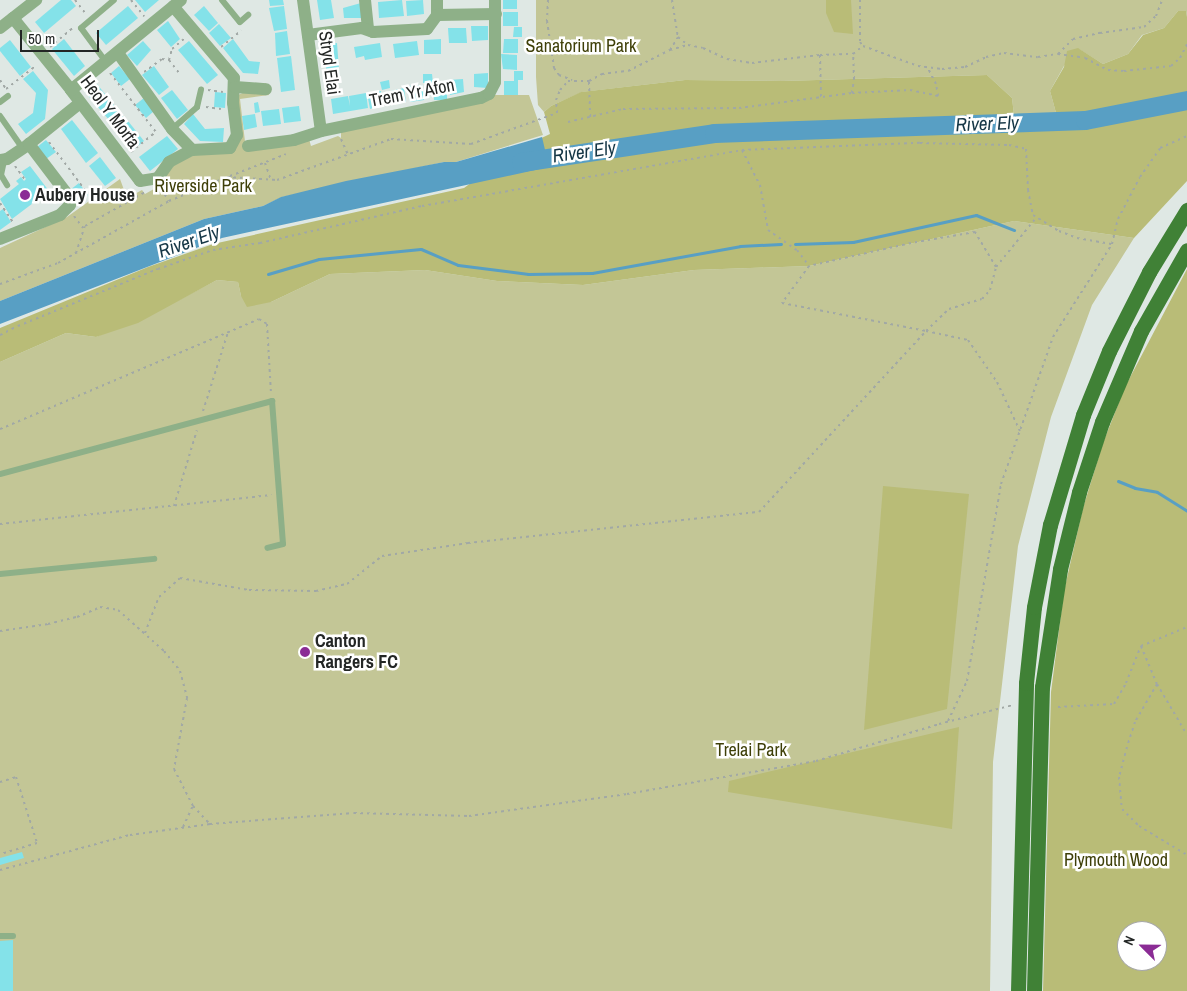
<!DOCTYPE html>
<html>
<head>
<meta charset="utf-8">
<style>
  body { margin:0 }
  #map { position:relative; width:1187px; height:991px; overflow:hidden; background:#dfe8e4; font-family:"Archivo Narrow",sans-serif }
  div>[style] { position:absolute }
  .green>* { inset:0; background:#c3c696 }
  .forest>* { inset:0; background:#b9bc77 }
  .water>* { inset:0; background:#589fc4 }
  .stream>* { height:3px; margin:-1.5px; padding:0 1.5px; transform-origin:1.5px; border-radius:1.5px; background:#589fc4 }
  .river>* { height:19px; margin:-9.5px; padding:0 9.5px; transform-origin:9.5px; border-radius:9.5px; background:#589fc4 }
  .building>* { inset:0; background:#84e2e9 }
  .path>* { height:2px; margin-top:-1px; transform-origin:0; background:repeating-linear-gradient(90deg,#a1a8a5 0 2.5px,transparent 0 6.5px) }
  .service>* { height:6px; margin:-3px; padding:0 3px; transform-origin:3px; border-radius:3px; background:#8eb088 }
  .minor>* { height:12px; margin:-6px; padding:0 6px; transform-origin:6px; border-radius:6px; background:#8eb088 }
  .primary>* { height:15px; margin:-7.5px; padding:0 7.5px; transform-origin:7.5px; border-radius:7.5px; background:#408136 }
  .dots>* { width:14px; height:14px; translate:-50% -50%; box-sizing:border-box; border:2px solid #fff; border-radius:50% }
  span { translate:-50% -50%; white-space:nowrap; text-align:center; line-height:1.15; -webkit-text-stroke:5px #fff; paint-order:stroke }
  .park-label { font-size:18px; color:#3e3f08 }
  .street-label { font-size:18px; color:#232625 }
  .poi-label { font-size:18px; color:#232625; font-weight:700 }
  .left { translate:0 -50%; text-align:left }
  .water-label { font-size:19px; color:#153646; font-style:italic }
  .north { position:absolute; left:1117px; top:921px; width:50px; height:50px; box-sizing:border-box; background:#fff; border:1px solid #a7a8a8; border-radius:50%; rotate:293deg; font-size:14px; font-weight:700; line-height:20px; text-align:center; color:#232625 }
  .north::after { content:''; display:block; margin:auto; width:18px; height:22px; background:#8b2c95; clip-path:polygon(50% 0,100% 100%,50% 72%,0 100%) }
  .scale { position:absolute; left:20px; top:30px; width:79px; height:22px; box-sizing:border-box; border:2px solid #232625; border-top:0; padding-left:6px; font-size:15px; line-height:18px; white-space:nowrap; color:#232625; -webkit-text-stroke:4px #fff; paint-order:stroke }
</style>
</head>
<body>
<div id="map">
  <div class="green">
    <i style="clip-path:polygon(536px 0,1187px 0,1187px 17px,1186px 11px,1178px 11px,1164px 28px,1142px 35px,1128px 54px,1103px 64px,1079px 49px,1064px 66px,1050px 91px,1058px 120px,1015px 123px,1012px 98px,987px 75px,783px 81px,685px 80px,582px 92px,551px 106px,544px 112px,538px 105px,536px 77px)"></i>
    <i style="clip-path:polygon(266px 83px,269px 95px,240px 99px,246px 150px,309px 139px,311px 146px,338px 136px,341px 138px,341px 131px,494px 95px,529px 95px,543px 135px,456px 162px,444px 162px,282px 197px,263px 206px,204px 219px,0 301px,0 248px,67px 217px,120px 179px,127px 198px,142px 190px,145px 194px,161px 185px,159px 182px,170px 166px,196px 154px,228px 154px,238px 95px)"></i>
    <i style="clip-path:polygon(1014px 221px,1134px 238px,1092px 305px,1051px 417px,1018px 546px,993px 762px,990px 991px,0 991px,0 362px,66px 333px,96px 337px,181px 299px,217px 280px,238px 282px,241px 296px,271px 302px,330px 274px,425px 270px,497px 281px,583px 285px,694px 270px,809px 266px)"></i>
  </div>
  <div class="forest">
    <i style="clip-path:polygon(826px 0,851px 0,853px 34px,834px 32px,826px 13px)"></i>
    <i style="clip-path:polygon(1178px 11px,1186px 11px,1187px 17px,1187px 181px,1134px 238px,1014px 221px,809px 266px,694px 270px,583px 285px,497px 281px,425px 270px,330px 274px,271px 302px,247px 307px,241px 296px,238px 282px,217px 280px,138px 323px,96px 337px,66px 333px,0 362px,0 328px,148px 267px,213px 244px,464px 188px,516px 150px,550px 134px,544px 112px,551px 106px,581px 92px,685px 80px,783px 81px,987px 75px,1012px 98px,1015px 123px,1058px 120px,1050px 91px,1064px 67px,1067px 51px,1078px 48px,1103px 64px,1128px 54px,1143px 35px,1164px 28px)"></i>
    <i style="clip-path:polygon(evenodd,1187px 269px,1187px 991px,1043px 991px,1051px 692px,1064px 591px,1083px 508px,1103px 443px,1125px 387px,1187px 269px,1127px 931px,1157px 931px,1157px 961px,1127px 961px,1127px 931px)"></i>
    <i style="clip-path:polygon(883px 486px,969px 494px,947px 709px,864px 730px)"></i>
    <i style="clip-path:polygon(959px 727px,952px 829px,728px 792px,729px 781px)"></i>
  </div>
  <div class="water">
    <i style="clip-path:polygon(542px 137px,549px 167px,222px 238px,0 324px,0 301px,204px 219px,263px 206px,281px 197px,346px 181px,444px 162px,456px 162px)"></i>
  </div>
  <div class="stream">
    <i style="left:795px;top:244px;width:58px;rotate:-2deg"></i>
    <i style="left:853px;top:242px;width:126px;rotate:-12.4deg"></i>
    <i style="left:976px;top:215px;width:41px;rotate:21.5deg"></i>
    <i style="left:268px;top:274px;width:53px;rotate:-16.4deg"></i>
    <i style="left:319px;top:259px;width:102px;rotate:-5.6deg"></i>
    <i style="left:421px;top:249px;width:40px;rotate:23.4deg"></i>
    <i style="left:458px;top:265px;width:71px;rotate:7.3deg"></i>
    <i style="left:528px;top:274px;width:64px;rotate:-0.9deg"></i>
    <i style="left:592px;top:273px;width:150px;rotate:-10.3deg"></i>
    <i style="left:740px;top:246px;width:41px;rotate:-2.8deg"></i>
    <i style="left:1118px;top:481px;width:18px;rotate:22deg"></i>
    <i style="left:1135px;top:488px;width:22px;rotate:10deg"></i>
    <i style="left:1157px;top:492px;width:36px;rotate:32deg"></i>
  </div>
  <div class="river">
    <i style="left:521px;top:162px;width:195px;rotate:-8.5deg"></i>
    <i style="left:714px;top:133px;width:371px;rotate:-2deg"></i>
    <i style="left:1085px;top:120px;width:104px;rotate:-11.1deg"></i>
  </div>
  <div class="building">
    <i style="clip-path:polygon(61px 0,71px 0,76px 6px,44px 33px,35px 22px)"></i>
    <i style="clip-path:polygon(135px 0,159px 0,145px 12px)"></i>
    <i style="clip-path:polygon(269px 0,283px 0,284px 5px,270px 6px)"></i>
    <i style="clip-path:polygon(317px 0,331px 0,334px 18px,320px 20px)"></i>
    <i style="clip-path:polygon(402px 0,404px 16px,379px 18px,378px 2px)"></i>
    <i style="clip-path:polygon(423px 0,424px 14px,407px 16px,406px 1px)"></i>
    <i style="clip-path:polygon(503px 0,517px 0,517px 9px,503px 9px)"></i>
    <i style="clip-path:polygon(361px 3px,362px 18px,344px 18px,343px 8px)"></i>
    <i style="clip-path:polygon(128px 6px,138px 18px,106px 45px,96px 33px)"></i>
    <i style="clip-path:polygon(204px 6px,218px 23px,209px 31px,194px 15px)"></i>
    <i style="clip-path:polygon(284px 6px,287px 29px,274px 31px,269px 8px)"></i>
    <i style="clip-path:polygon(503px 12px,518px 12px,518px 26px,503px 26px)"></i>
    <i style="clip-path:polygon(168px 21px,180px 39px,171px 47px,157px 30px)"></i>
    <i style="clip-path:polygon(219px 24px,231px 38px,220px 46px,209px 33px)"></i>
    <i style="clip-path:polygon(471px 26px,488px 26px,488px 40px,472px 41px)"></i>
    <i style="clip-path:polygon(514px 27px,522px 27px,522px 37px,513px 37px)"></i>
    <i style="clip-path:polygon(448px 28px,466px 28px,467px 43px,449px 43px)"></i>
    <i style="clip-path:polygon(287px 31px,290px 54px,276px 56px,275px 33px)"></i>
    <i style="clip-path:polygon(64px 39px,85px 66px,74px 76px,52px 49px)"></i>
    <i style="clip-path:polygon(233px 39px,249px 61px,260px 62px,258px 74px,243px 73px,223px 48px)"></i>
    <i style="clip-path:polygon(441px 39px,441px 54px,424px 54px,424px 40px)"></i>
    <i style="clip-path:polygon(504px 39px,518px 39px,518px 53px,503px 53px)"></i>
    <i style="clip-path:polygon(10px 40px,31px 67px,20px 76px,0 51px,0 48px)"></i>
    <i style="clip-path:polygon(143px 41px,151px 50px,137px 66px,127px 55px)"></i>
    <i style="clip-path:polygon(189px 41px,218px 75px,207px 84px,178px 50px)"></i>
    <i style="clip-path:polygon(417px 41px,419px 55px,395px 58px,393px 44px)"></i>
    <i style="clip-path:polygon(337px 43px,340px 83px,328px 85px,323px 44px)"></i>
    <i style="clip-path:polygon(380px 43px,382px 57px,365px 60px,364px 56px,356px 58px,354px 47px)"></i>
    <i style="clip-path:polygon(501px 54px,517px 55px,517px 70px,503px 69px)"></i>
    <i style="clip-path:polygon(291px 56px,295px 90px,281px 92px,277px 58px)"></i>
    <i style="clip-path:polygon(119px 66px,130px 79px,121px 86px,111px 73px)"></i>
    <i style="clip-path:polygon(154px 66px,169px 87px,159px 95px,142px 75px)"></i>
    <i style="clip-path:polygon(33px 71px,48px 90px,45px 119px,26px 134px,18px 124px,33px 113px,36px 93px,23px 79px)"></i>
    <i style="clip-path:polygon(514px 71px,523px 71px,523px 80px,518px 80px,518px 95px,504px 95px,504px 81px,514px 81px)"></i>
    <i style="clip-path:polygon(488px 73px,488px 88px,474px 87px,474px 74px)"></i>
    <i style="clip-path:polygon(423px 74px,432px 74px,433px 83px,423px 83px)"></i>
    <i style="clip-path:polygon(463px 79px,464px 92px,450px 95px,449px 80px)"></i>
    <i style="clip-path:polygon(389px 80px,390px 88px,382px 90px,380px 82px)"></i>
    <i style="clip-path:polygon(97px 84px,125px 119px,115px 127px,86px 93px)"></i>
    <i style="clip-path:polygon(447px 84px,447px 100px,434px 100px,433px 85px)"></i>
    <i style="clip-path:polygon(422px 85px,424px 100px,410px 102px,408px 86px)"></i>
    <i style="clip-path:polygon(404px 88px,406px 102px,393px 104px,391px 91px)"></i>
    <i style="clip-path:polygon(172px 90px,188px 110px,177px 119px,161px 98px)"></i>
    <i style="clip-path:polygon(381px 91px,383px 105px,370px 109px,367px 93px)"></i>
    <i style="clip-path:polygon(215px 92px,226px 93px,225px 108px,214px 107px)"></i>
    <i style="clip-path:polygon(366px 93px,368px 108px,333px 114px,331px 99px,348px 96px,350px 106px,349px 96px)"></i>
    <i style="clip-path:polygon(144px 98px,154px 111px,146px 118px,135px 105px)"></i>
    <i style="clip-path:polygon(258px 102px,260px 112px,255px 113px,254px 103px)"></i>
    <i style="clip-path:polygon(299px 106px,301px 121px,284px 123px,282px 108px)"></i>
    <i style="clip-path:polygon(279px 109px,281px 124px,263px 126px,261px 111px)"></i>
    <i style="clip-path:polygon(193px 114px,205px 129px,224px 128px,223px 142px,200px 141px,184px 124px)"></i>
    <i style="clip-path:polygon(255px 114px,257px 127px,244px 130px,242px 116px)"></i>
    <i style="clip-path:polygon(72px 120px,98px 153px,86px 163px,61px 129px)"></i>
    <i style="clip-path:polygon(128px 121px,144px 141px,133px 150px,117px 130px)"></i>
    <i style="clip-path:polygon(167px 136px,178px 149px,150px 171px,139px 157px)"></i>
    <i style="clip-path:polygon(46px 140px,56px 152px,46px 159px,37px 147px)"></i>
    <i style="clip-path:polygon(100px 157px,116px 178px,105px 186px,89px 166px)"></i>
    <i style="clip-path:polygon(30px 166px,49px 191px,12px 219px,0 199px,19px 184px,16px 181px,21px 177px,24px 181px,26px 179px,21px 172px)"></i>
    <i style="clip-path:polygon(79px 183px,88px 195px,79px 202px,70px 190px)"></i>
    <i style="clip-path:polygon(3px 209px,11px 222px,0 230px,0 211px)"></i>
    <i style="clip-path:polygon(22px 852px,24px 858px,0 865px,0 858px)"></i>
    <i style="clip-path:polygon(13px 940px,13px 991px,0 991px,0 941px)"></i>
  </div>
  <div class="path">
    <i style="left:75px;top:0;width:18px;rotate:52deg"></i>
    <i style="left:131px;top:0;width:21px;rotate:51deg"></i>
    <i style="left:548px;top:0;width:21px;rotate:93deg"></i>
    <i style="left:547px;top:21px;width:48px;rotate:81.5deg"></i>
    <i style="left:554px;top:68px;width:9px;rotate:54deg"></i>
    <i style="left:559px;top:75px;width:14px;rotate:21deg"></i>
    <i style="left:672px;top:0;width:37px;rotate:81deg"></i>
    <i style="left:678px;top:37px;width:13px;rotate:39deg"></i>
    <i style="left:860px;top:0;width:42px;rotate:90deg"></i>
    <i style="left:860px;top:42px;width:5px;rotate:53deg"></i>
    <i style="left:863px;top:46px;width:59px;rotate:20deg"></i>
    <i style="left:918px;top:66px;width:24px;rotate:7deg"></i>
    <i style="left:942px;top:69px;width:23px;rotate:-5deg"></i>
    <i style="left:965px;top:67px;width:23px;rotate:-25deg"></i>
    <i style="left:986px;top:57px;width:18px;rotate:-13deg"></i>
    <i style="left:1004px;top:53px;width:34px;rotate:7deg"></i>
    <i style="left:1038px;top:57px;width:20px;rotate:-9deg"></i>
    <i style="left:1058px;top:54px;width:27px;rotate:8deg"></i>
    <i style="left:1085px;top:58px;width:26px;rotate:28deg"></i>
    <i style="left:1108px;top:70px;width:16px;rotate:4deg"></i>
    <i style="left:1124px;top:71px;width:47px;rotate:-6.1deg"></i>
    <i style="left:1171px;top:66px;width:12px;rotate:-42deg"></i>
    <i style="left:1180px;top:58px;width:16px;rotate:-63deg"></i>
    <i style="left:50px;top:47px;width:30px;rotate:-40deg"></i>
    <i style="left:221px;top:47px;width:26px;rotate:-39deg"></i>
    <i style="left:670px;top:50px;width:15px;rotate:-58deg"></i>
    <i style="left:1058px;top:54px;width:21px;rotate:-45deg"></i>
    <i style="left:1073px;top:39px;width:28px;rotate:-13deg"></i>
    <i style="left:1100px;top:33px;width:44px;rotate:-7.8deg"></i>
    <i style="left:1144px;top:27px;width:16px;rotate:-43deg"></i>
    <i style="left:1156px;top:16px;width:17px;rotate:-69deg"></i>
    <i style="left:820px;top:55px;width:42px;rotate:88.6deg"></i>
    <i style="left:169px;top:60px;width:16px;rotate:52deg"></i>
    <i style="left:144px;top:72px;width:22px;rotate:-36deg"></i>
    <i style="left:162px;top:59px;width:7px;rotate:8deg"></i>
    <i style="left:169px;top:60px;width:11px;rotate:-75deg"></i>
    <i style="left:172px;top:49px;width:17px;rotate:-40deg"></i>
    <i style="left:110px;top:73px;width:75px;rotate:52.1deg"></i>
    <i style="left:0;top:80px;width:11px;rotate:56deg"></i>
    <i style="left:6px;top:89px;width:37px;rotate:-38deg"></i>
    <i style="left:589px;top:82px;width:35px;rotate:88deg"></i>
    <i style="left:208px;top:90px;width:15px;rotate:8deg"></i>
    <i style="left:852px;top:93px;width:58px;rotate:-3deg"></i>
    <i style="left:910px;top:90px;width:29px;rotate:12deg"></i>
    <i style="left:938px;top:96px;width:12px;rotate:-99deg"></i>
    <i style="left:936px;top:84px;width:18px;rotate:-117deg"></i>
    <i style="left:206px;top:107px;width:15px;rotate:8deg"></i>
    <i style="left:568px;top:122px;width:57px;rotate:-13.3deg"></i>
    <i style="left:623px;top:109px;width:116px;rotate:-0.5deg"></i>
    <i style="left:739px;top:108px;width:114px;rotate:-7.6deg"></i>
    <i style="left:852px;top:93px;width:14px;rotate:-82deg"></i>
    <i style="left:854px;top:79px;width:25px;rotate:-92deg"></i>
    <i style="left:341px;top:139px;width:17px;rotate:66deg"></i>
    <i style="left:49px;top:142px;width:65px;rotate:53.1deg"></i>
    <i style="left:742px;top:150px;width:39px;rotate:63deg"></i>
    <i style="left:760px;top:185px;width:46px;rotate:79.9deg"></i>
    <i style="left:768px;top:230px;width:35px;rotate:35deg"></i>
    <i style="left:797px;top:250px;width:20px;rotate:53deg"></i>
    <i style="left:131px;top:152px;width:32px;rotate:-39deg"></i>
    <i style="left:265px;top:163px;width:18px;rotate:71deg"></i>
    <i style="left:15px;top:166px;width:17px;rotate:54deg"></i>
    <i style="left:230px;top:176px;width:60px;rotate:-21.4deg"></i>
    <i style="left:161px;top:189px;width:14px;rotate:56deg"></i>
    <i style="left:0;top:203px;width:23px;rotate:56deg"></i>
    <i style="left:74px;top:216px;width:15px;rotate:53deg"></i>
    <i style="left:76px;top:253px;width:28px;rotate:-72deg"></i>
    <i style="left:85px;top:226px;width:69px;rotate:-29.5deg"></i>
    <i style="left:996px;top:267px;width:41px;rotate:-121deg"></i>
    <i style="left:975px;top:232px;width:65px;rotate:170.2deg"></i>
    <i style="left:911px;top:243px;width:105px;rotate:167.3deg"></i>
    <i style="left:809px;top:266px;width:46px;rotate:126.1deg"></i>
    <i style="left:782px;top:303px;width:147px;rotate:11deg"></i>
    <i style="left:926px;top:331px;width:32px;rotate:-44deg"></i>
    <i style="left:949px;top:309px;width:34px;rotate:-17deg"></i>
    <i style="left:982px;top:299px;width:12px;rotate:-48deg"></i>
    <i style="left:990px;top:290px;width:24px;rotate:-75deg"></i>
    <i style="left:996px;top:267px;width:63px;rotate:-50.8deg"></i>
    <i style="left:0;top:284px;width:62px;rotate:-19.9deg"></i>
    <i style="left:58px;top:263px;width:127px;rotate:-29.2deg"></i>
    <i style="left:169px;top:201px;width:63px;rotate:-22.5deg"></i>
    <i style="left:227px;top:177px;width:50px;rotate:3.4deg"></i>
    <i style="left:277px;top:180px;width:121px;rotate:-19.8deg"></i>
    <i style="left:391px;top:139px;width:80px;rotate:3.6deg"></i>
    <i style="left:471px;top:144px;width:91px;rotate:-19.8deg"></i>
    <i style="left:557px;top:113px;width:13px;rotate:-94deg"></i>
    <i style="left:556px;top:100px;width:11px;rotate:-68deg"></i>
    <i style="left:560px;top:90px;width:12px;rotate:-48deg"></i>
    <i style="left:568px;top:81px;width:21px"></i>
    <i style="left:589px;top:81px;width:15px;rotate:-28deg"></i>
    <i style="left:602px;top:74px;width:26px;rotate:-7deg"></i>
    <i style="left:628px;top:71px;width:47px;rotate:-26.6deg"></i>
    <i style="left:670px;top:50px;width:19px;rotate:-16deg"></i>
    <i style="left:688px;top:45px;width:15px;rotate:11deg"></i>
    <i style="left:703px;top:48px;width:26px;rotate:25deg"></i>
    <i style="left:727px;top:59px;width:25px;rotate:9deg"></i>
    <i style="left:752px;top:63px;width:68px;rotate:-6.7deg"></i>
    <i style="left:820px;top:55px;width:33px;rotate:-2deg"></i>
    <i style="left:853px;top:54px;width:13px;rotate:-39deg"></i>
    <i style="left:0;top:335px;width:20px;rotate:-27deg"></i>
    <i style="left:18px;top:326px;width:151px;rotate:-22.2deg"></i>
    <i style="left:158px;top:269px;width:58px;rotate:-19.1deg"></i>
    <i style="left:213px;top:250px;width:48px;rotate:-8.5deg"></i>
    <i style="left:260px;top:243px;width:166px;rotate:-12.9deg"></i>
    <i style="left:422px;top:206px;width:325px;rotate:-9.9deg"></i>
    <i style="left:742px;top:150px;width:178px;rotate:-2.3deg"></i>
    <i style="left:920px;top:143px;width:89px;rotate:1.3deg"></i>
    <i style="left:1009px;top:145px;width:17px;rotate:13deg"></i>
    <i style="left:1026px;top:149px;width:41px;rotate:87.2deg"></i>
    <i style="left:1028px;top:190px;width:25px;rotate:79deg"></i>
    <i style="left:1033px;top:215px;width:31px;rotate:32deg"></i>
    <i style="left:1059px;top:231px;width:19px;rotate:21deg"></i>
    <i style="left:1077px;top:238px;width:36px;rotate:10deg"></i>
    <i style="left:203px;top:411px;width:83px;rotate:-72.4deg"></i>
    <i style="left:0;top:429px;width:281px;rotate:-23deg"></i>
    <i style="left:259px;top:319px;width:9px;rotate:32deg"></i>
    <i style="left:267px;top:324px;width:70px;rotate:86.7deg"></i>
    <i style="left:174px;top:506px;width:79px;rotate:-73.2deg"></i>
    <i style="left:0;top:524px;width:273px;rotate:-6.1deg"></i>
    <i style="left:0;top:631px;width:49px;rotate:-8.3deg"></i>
    <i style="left:48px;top:624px;width:30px;rotate:-14deg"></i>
    <i style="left:77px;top:617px;width:25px;rotate:-23deg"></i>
    <i style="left:100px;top:607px;width:18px;rotate:9deg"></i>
    <i style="left:118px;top:610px;width:62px;rotate:41.7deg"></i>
    <i style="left:164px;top:651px;width:26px;rotate:51deg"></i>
    <i style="left:180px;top:671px;width:28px;rotate:75deg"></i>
    <i style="left:187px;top:698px;width:72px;rotate:100.4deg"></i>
    <i style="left:174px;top:769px;width:42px;rotate:62.8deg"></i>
    <i style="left:193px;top:806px;width:25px;rotate:47deg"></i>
    <i style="left:145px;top:633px;width:39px;rotate:-69deg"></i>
    <i style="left:159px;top:597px;width:28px;rotate:-42deg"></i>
    <i style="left:180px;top:578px;width:70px;rotate:9.9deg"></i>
    <i style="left:249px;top:590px;width:67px;rotate:0.9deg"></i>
    <i style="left:316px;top:591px;width:32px;rotate:-13deg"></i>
    <i style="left:347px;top:584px;width:45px;rotate:-38.7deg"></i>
    <i style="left:382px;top:556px;width:87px;rotate:-8.6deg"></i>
    <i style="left:468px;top:543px;width:293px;rotate:-6.1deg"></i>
    <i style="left:759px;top:512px;width:246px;rotate:-47.3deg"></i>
    <i style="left:926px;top:331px;width:43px;rotate:12.1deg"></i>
    <i style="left:968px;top:340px;width:51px;rotate:55.4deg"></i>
    <i style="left:997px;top:382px;width:54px;rotate:64.9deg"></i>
    <i style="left:1141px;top:646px;width:50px;rotate:-22.4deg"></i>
    <i style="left:1157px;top:684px;width:44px;rotate:120.1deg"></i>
    <i style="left:1135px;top:722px;width:26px;rotate:108deg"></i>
    <i style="left:1127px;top:747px;width:31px;rotate:105deg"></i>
    <i style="left:1119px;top:777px;width:32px;rotate:85deg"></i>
    <i style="left:1122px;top:809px;width:24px;rotate:45deg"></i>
    <i style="left:1139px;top:826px;width:56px;rotate:31.1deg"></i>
    <i style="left:1058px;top:707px;width:56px;rotate:-3.1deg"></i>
    <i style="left:1114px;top:704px;width:24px;rotate:-60deg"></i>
    <i style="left:1126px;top:683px;width:40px;rotate:-68deg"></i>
    <i style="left:1141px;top:646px;width:41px;rotate:67.2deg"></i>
    <i style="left:1157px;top:684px;width:59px;rotate:59.5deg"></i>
    <i style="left:948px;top:721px;width:44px;rotate:-64.6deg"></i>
    <i style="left:967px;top:681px;width:200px;rotate:-80.2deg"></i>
    <i style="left:1001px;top:484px;width:156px;rotate:-70.5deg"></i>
    <i style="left:1053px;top:337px;width:110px;rotate:-57.6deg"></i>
    <i style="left:1112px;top:244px;width:26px;rotate:-77deg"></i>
    <i style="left:1118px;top:219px;width:47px;rotate:-62.4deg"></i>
    <i style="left:1140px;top:177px;width:35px;rotate:-55deg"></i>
    <i style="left:1160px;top:148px;width:30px;rotate:-24deg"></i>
    <i style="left:0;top:782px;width:17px;rotate:-17deg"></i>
    <i style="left:16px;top:777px;width:69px;rotate:72.3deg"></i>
    <i style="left:37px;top:843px;width:39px;rotate:163deg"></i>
    <i style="left:183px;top:827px;width:23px;rotate:-65deg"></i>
    <i style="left:0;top:870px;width:135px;rotate:-15.1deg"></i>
    <i style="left:130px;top:835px;width:81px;rotate:-7.8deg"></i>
    <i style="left:210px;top:824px;width:144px;rotate:-4.4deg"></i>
    <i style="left:354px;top:813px;width:115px;rotate:1.5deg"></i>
    <i style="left:469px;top:816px;width:160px;rotate:-7.9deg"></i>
    <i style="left:627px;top:794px;width:192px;rotate:-9.9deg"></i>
    <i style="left:816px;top:761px;width:128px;rotate:-16.7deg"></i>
    <i style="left:939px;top:724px;width:76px;rotate:-14.4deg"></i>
  </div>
  <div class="service">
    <i style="left:222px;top:0;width:28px;rotate:51deg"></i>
    <i style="left:240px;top:22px;width:11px;rotate:-41deg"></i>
    <i style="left:106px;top:62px;width:42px;rotate:-126.3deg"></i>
    <i style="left:81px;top:28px;width:43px;rotate:-40.3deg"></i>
    <i style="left:0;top:102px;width:10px;rotate:-37deg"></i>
    <i style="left:0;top:116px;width:39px;rotate:55deg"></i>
    <i style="left:172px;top:129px;width:33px;rotate:-41deg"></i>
    <i style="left:197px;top:107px;width:18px;rotate:-77deg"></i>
    <i style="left:4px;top:161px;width:14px;rotate:102deg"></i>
    <i style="left:1px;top:175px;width:12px;rotate:59deg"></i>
    <i style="left:0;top:474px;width:282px;rotate:-15deg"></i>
    <i style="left:272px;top:401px;width:143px;rotate:85.6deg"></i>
    <i style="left:283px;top:544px;width:16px;rotate:166deg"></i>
    <i style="left:0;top:574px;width:155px;rotate:-5.6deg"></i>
    <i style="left:0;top:936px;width:13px"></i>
  </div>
  <div class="minor">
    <i style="left:303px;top:0;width:132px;rotate:82.2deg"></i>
    <i style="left:365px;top:0;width:29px;rotate:84deg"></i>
    <i style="left:437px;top:0;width:15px;rotate:90deg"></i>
    <i style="left:13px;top:18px;width:92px;rotate:51.1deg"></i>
    <i style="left:71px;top:90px;width:114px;rotate:52.8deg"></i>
    <i style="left:140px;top:181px;width:18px;rotate:-9deg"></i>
    <i style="left:158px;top:178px;width:19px;rotate:-55deg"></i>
    <i style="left:169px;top:162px;width:26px;rotate:-28deg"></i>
    <i style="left:0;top:28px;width:46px;rotate:-37.9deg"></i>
    <i style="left:308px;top:35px;width:54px;rotate:-7.4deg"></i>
    <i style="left:362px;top:28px;width:12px;rotate:20deg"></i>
    <i style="left:373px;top:32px;width:54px;rotate:-3.2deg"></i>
    <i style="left:427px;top:29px;width:17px;rotate:-54deg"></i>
    <i style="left:437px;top:15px;width:59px;rotate:-1deg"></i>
    <i style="left:118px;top:53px;width:93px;rotate:54.6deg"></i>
    <i style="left:172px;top:129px;width:29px;rotate:46deg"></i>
    <i style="left:192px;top:150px;width:38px;rotate:-3deg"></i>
    <i style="left:230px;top:148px;width:15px;rotate:-62deg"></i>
    <i style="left:237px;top:135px;width:32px;rotate:-97deg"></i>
    <i style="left:233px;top:103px;width:25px;rotate:-88deg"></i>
    <i style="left:234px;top:78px;width:94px;rotate:-130.3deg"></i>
    <i style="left:235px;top:87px;width:31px;rotate:4deg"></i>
    <i style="left:71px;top:90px;width:142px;rotate:-39.3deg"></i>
    <i style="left:248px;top:146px;width:46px;rotate:-7.4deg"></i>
    <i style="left:294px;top:140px;width:28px;rotate:-18deg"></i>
    <i style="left:321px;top:131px;width:163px;rotate:-11.7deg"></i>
    <i style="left:481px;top:98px;width:9px;rotate:-27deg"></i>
    <i style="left:489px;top:94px;width:13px;rotate:-63deg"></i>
    <i style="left:495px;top:82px;width:82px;rotate:-90deg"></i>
    <i style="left:0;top:160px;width:7px;rotate:-8deg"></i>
    <i style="left:7px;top:159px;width:27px;rotate:-34deg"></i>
    <i style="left:29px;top:144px;width:65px;rotate:-38.8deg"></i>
    <i style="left:0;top:239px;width:65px;rotate:-21.8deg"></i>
    <i style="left:60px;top:215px;width:14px;rotate:-45deg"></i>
    <i style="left:70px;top:205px;width:7px;rotate:-90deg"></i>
    <i style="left:70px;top:198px;width:68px;rotate:-127.2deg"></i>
  </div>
  <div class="primary">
    <i style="left:1018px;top:991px;width:308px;rotate:-88.5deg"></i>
    <i style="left:1026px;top:683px;width:76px;rotate:-84deg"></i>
    <i style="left:1034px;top:607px;width:84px;rotate:-79deg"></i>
    <i style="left:1050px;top:525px;width:115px;rotate:-73.3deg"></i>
    <i style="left:1083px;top:415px;width:69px;rotate:-67.9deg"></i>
    <i style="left:1109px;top:351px;width:89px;rotate:-63.1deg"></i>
    <i style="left:1149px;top:272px;width:73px;rotate:-58.5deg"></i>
    <i style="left:1034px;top:991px;width:304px;rotate:-88.5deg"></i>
    <i style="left:1042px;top:687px;width:119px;rotate:-81.3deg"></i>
    <i style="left:1060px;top:569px;width:79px;rotate:-76.1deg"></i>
    <i style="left:1079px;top:492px;width:74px;rotate:-71.8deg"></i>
    <i style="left:1102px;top:422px;width:99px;rotate:-66.8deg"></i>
    <i style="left:1141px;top:331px;width:93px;rotate:-60.4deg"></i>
  </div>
  <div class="dots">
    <i style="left:25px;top:195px;background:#8b2c95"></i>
    <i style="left:305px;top:652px;background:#8b2c95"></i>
  </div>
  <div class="park-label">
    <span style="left:581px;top:46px">Sanatorium Park</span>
    <span style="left:203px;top:186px">Riverside Park</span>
    <span style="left:751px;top:750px">Trelai Park</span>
    <span style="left:1116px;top:860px">Plymouth Wood</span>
  </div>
  <div class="street-label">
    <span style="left:329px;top:63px;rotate:82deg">Stryd Elai</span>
    <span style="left:412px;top:93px;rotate:-11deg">Trem Yr Afon</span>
    <span style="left:110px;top:112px;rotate:53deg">Heol Y Morfa</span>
  </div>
  <div class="poi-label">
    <span class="left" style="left:35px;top:195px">Aubery House</span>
    <span class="left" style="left:315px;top:652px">Canton<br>Rangers FC</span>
  </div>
  <div class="water-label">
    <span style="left:987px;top:124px;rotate:-2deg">River Ely</span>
    <span style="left:584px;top:152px;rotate:-8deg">River Ely</span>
    <span style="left:189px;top:242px;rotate:-19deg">River Ely</span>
  </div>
  <div class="north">N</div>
  <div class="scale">50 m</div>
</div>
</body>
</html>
